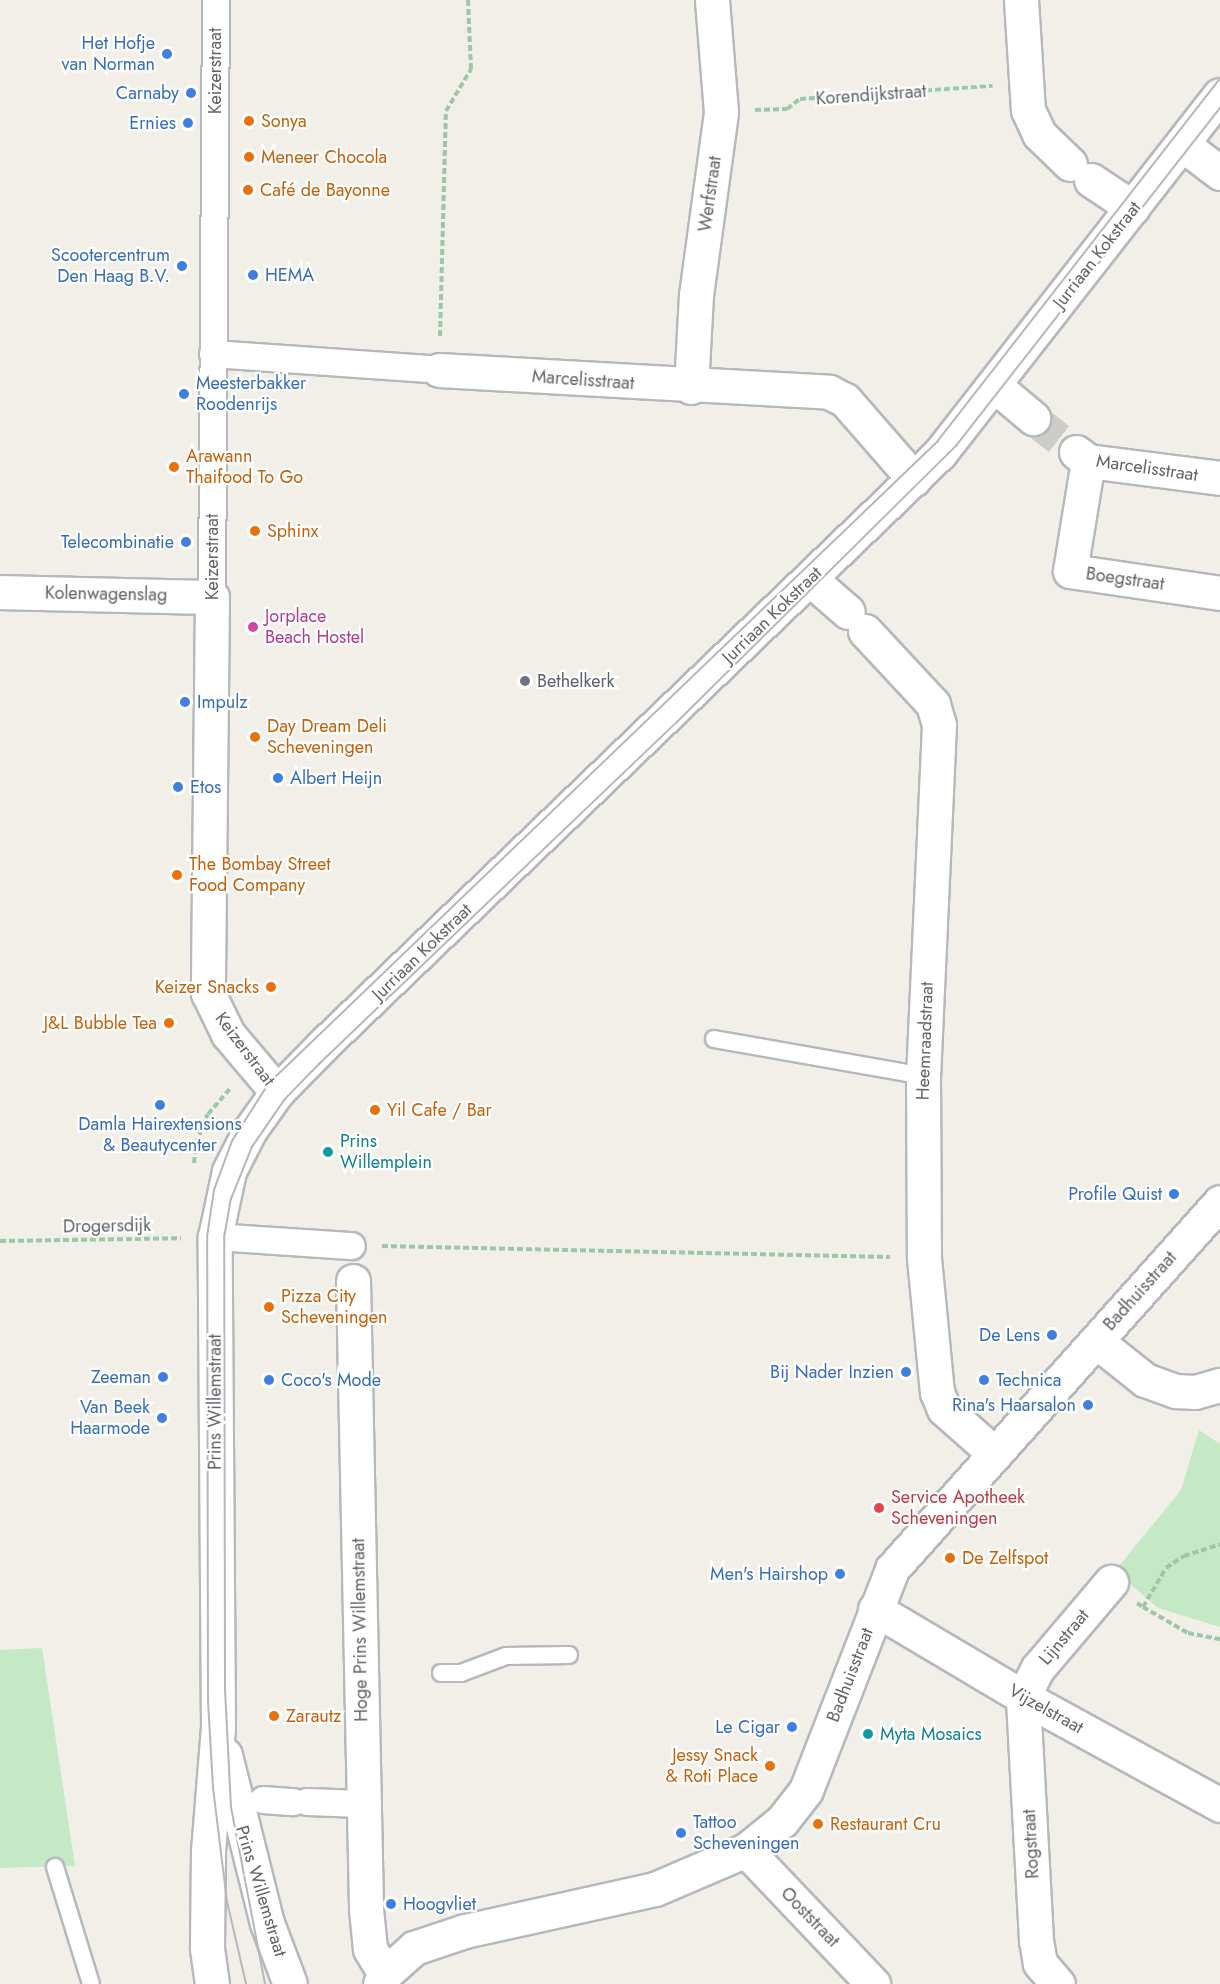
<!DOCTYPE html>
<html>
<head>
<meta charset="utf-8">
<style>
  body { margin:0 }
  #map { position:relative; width:1220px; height:1984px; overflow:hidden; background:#f1efe8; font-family:Jost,sans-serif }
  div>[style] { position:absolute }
  .green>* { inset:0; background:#c5e8c5 }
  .minor-tunnel>* { height:33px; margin-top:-16.5px; transform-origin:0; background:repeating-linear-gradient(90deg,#ccccc8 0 33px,transparent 0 49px) }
  .path>* { height:4px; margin-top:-2px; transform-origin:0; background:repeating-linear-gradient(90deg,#9cc7a9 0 6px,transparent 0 9px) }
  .roads { filter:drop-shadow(2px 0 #b5b8bc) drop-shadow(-2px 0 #b5b8bc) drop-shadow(0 2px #b5b8bc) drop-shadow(0 -2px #b5b8bc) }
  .service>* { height:16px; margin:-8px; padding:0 8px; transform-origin:8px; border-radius:8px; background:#fff }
  .pedestrian>* { height:26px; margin:-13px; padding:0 13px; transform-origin:13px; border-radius:13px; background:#fff }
  .minor>* { height:33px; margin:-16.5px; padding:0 16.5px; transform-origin:16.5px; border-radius:16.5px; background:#fff }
  .secondary>* { height:33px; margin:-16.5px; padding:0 16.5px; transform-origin:16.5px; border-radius:16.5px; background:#fff }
  .tram>* { height:1.5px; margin:-0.75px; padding:0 0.75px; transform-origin:0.75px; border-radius:0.75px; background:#b6b7b8 }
  .dots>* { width:16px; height:16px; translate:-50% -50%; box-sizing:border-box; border:3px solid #fff; border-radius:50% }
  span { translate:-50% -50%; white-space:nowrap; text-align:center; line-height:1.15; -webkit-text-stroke:4.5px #fff; paint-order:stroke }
  .shop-label { font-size:18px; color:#366cbe }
  .right { translate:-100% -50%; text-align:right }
  .left { translate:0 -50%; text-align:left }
  .street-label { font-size:18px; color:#5f6368 }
  .food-label { font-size:18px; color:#c56008 }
  .hotel-label { font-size:18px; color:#b23c85 }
  .worship-label { font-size:18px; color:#5b616d }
  .culture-label { font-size:18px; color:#0d838f }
  .health-label { font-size:18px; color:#be3a42 }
</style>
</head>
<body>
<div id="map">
  <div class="green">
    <i style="clip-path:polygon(1199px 1430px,1220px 1444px,1220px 1627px,1158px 1608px,1115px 1571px,1181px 1490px)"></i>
    <i style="clip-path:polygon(42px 1648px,75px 1866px,0 1868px,0 1650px)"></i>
  </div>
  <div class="minor-tunnel">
    <i style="left:1033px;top:418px;width:55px;rotate:38.3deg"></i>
  </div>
  <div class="path">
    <i style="left:755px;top:110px;width:32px;rotate:-2deg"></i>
    <i style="left:787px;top:109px;width:16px;rotate:-38deg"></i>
    <i style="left:800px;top:99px;width:193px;rotate:-3.9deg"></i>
    <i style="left:440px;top:336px;width:225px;rotate:-88.5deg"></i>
    <i style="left:446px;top:111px;width:49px;rotate:-59.2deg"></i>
    <i style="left:471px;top:69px;width:69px;rotate:-92.5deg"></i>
    <i style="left:194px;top:1163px;width:20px;rotate:-84deg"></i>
    <i style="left:196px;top:1143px;width:31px;rotate:-68deg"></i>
    <i style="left:208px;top:1114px;width:33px;rotate:-49deg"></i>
    <i style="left:0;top:1241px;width:181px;rotate:-0.9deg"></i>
    <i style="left:382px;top:1246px;width:508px;rotate:1.24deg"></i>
    <i style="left:1137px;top:1603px;width:7px;rotate:34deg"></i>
    <i style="left:1143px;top:1607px;width:45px;rotate:-59.5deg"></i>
    <i style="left:1166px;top:1568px;width:22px;rotate:-34deg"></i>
    <i style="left:1184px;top:1556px;width:38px;rotate:-18deg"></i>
    <i style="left:1143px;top:1607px;width:52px;rotate:30deg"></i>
    <i style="left:1188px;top:1633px;width:33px;rotate:11deg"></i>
  </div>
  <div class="roads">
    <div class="service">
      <i style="left:714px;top:1039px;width:212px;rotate:10deg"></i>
      <i style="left:441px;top:1673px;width:20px"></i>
      <i style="left:461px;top:1673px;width:48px;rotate:-20.7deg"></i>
      <i style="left:506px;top:1656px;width:63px;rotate:-0.9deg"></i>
      <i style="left:55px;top:1867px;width:122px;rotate:72.9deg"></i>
    </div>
    <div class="pedestrian">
      <i style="left:213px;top:354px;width:227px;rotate:4deg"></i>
      <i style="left:212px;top:597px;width:597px;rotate:-89.62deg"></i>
      <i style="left:215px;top:1237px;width:137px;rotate:3.8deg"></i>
      <i style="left:263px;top:1800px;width:31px;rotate:4deg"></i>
      <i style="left:307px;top:1802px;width:55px;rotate:2.1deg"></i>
    </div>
    <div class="minor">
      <i style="left:1021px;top:0;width:110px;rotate:86.4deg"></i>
      <i style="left:1028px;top:110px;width:26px;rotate:65deg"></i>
      <i style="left:1039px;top:134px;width:43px;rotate:44.1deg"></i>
      <i style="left:1182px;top:144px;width:48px;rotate:37.3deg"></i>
      <i style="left:1091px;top:180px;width:50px;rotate:33.7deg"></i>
      <i style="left:439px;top:370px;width:391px;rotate:3.2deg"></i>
      <i style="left:829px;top:392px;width:18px;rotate:27deg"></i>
      <i style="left:845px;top:400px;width:105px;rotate:48.9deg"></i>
      <i style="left:995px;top:386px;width:50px;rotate:40.1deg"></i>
      <i style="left:691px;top:387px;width:92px;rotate:-86.9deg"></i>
      <i style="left:696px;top:295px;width:185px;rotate:-82.2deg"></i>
      <i style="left:721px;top:112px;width:112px;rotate:-94.6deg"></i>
      <i style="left:1076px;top:452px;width:15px;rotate:37deg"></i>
      <i style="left:1088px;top:461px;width:133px;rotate:7.3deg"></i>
      <i style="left:1088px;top:461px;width:111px;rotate:99.3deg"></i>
      <i style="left:1070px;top:571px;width:152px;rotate:8.3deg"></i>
      <i style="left:810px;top:579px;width:50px;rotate:41deg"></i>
      <i style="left:0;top:592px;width:212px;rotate:1.4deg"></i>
      <i style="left:212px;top:597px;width:396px;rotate:90.6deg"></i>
      <i style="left:208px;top:993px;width:46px;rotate:64deg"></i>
      <i style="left:228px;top:1034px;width:76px;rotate:49.8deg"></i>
      <i style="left:865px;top:631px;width:100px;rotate:47deg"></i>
      <i style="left:933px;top:704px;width:22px;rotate:74deg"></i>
      <i style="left:939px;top:725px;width:351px;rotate:92.6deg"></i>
      <i style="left:923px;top:1076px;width:182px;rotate:89.7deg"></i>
      <i style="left:924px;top:1258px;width:135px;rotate:84.5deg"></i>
      <i style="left:937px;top:1392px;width:18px;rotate:68deg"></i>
      <i style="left:944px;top:1409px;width:68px;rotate:41.4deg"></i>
      <i style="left:353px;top:1281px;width:628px;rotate:88.81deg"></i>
      <i style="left:366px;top:1909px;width:40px;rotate:84.3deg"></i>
      <i style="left:370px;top:1949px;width:29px;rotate:59deg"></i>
      <i style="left:1096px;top:1341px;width:63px;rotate:38.5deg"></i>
      <i style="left:1145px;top:1380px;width:33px;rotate:20deg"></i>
      <i style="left:1176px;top:1391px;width:19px;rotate:3deg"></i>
      <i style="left:1195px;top:1392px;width:26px;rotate:-16deg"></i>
      <i style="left:875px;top:1609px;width:172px;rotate:30.7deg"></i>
      <i style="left:1023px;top:1697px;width:225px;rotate:28.7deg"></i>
      <i style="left:746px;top:1850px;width:185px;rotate:46.5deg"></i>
      <i style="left:380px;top:1984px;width:11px;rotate:-63deg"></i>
      <i style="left:385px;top:1974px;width:39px;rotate:-42deg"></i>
      <i style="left:414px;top:1948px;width:54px;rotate:-18.4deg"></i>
      <i style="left:465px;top:1931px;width:195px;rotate:-12.5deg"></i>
      <i style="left:655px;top:1889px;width:99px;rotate:-23.2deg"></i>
      <i style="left:746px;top:1850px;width:46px;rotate:-38.9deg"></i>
      <i style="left:782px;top:1821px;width:39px;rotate:-52deg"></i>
      <i style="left:806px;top:1790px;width:237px;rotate:-68.7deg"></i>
      <i style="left:892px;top:1569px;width:492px;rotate:-48.2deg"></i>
      <i style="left:1058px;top:1984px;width:28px;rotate:-131deg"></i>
      <i style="left:1040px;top:1963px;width:23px;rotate:-100deg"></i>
      <i style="left:1036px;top:1940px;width:243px;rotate:-93.1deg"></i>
      <i style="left:1023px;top:1697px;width:33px;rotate:-63deg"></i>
      <i style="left:1038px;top:1668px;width:113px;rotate:-49.7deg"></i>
    </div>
    <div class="secondary">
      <i style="left:225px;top:1755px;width:173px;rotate:76deg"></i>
      <i style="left:267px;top:1923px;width:65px;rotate:69.3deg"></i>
      <i style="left:212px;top:1984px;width:37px;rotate:-98deg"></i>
      <i style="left:207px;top:1947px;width:96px;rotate:-89.4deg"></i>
      <i style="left:208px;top:1851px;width:124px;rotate:-85.4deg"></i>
      <i style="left:218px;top:1727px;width:490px;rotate:-90.4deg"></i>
      <i style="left:215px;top:1237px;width:67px;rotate:-78deg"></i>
      <i style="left:229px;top:1171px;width:46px;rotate:-62.9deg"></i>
      <i style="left:250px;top:1130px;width:47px;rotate:-54.6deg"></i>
      <i style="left:277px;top:1092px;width:66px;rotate:-45.6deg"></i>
      <i style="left:323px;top:1045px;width:855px;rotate:-43.82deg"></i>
      <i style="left:940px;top:453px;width:454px;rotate:-52deg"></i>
    </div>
  </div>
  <div class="tram">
    <i style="left:246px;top:1984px;width:84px;rotate:-103deg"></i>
    <i style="left:227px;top:1902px;width:115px;rotate:-97deg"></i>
    <i style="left:213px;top:1788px;width:88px;rotate:-93.3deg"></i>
    <i style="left:208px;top:1700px;width:463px;rotate:-90.1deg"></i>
    <i style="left:207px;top:1237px;width:48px;rotate:-81.5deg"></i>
    <i style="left:214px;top:1190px;width:52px;rotate:-69.8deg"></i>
    <i style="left:232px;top:1141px;width:69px;rotate:-57.5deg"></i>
    <i style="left:269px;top:1083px;width:926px;rotate:-43.82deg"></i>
    <i style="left:937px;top:442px;width:460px;rotate:-52.1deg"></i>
    <i style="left:265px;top:1984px;width:179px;rotate:-100.9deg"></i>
    <i style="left:231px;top:1808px;width:119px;rotate:-92.9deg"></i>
    <i style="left:225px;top:1689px;width:451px;rotate:-90.1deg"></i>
    <i style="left:224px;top:1238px;width:40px;rotate:-80deg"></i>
    <i style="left:231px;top:1199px;width:56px;rotate:-68deg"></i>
    <i style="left:252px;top:1147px;width:58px;rotate:-55.5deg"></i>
    <i style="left:285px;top:1099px;width:49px;rotate:-45.8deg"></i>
    <i style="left:319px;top:1064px;width:495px;rotate:-43.7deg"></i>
    <i style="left:677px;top:722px;width:392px;rotate:-44.7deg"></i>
    <i style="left:956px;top:446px;width:429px;rotate:-52deg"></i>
  </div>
  <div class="dots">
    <i style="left:167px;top:54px;background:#3f7fe0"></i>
    <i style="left:191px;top:93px;background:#3f7fe0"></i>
    <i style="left:249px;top:121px;background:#e8710a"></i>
    <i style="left:188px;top:123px;background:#3f7fe0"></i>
    <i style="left:249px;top:157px;background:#e8710a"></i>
    <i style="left:248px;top:190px;background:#e8710a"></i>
    <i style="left:182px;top:266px;background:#3f7fe0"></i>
    <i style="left:253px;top:275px;background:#3f7fe0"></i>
    <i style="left:184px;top:394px;background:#3f7fe0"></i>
    <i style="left:174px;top:467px;background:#e8710a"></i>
    <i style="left:255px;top:531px;background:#e8710a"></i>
    <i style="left:186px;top:542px;background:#3f7fe0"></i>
    <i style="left:253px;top:627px;background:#d1479c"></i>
    <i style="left:525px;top:681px;background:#6b7280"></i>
    <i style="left:185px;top:702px;background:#3f7fe0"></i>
    <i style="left:255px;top:737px;background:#e8710a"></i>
    <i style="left:278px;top:778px;background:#3f7fe0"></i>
    <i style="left:178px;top:787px;background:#3f7fe0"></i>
    <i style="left:177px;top:875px;background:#e8710a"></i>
    <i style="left:271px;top:987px;background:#e8710a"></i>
    <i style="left:169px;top:1023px;background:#e8710a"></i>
    <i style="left:160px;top:1105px;background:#3f7fe0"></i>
    <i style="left:375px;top:1110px;background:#e8710a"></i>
    <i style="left:328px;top:1152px;background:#0f9aa8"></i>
    <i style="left:1174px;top:1194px;background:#3f7fe0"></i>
    <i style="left:269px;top:1307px;background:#e8710a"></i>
    <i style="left:1052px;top:1335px;background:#3f7fe0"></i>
    <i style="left:906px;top:1372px;background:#3f7fe0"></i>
    <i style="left:163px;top:1377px;background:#3f7fe0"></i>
    <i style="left:269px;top:1380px;background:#3f7fe0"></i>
    <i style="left:984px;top:1380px;background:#3f7fe0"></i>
    <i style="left:1088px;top:1405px;background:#3f7fe0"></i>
    <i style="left:162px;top:1418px;background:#3f7fe0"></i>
    <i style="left:879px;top:1508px;background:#e0444e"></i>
    <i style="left:950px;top:1558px;background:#e8710a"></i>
    <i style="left:840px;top:1574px;background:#3f7fe0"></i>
    <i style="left:274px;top:1716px;background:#e8710a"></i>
    <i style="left:792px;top:1727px;background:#3f7fe0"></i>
    <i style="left:868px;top:1734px;background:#0f9aa8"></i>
    <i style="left:770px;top:1766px;background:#e8710a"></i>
    <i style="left:818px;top:1824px;background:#e8710a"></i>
    <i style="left:681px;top:1833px;background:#3f7fe0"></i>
    <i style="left:391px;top:1904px;background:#3f7fe0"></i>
  </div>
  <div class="shop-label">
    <span class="right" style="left:155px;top:54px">Het Hofje<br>van Norman</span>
    <span class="right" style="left:179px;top:93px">Carnaby</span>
    <span class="right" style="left:176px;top:123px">Ernies</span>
    <span class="right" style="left:170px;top:266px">Scootercentrum<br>Den Haag B.V.</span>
    <span class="left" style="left:265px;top:275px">HEMA</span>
    <span class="left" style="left:196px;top:394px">Meesterbakker<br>Roodenrijs</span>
    <span class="right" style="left:174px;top:542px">Telecombinatie</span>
    <span class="left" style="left:197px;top:702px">Impulz</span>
    <span class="left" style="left:290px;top:778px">Albert Heijn</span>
    <span class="left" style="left:190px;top:787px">Etos</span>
    <span style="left:160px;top:1135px">Damla Hairextensions<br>&amp; Beautycenter</span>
    <span class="right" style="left:1162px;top:1194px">Profile Quist</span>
    <span class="right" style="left:1040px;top:1335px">De Lens</span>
    <span class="right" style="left:894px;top:1372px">Bij Nader Inzien</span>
    <span class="right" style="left:151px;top:1377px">Zeeman</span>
    <span class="left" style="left:281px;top:1380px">Coco's Mode</span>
    <span class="left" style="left:996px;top:1380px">Technica</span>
    <span class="right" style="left:1076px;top:1405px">Rina's Haarsalon</span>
    <span class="right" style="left:150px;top:1418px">Van Beek<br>Haarmode</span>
    <span class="right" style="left:828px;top:1574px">Men's Hairshop</span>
    <span class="right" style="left:780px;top:1727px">Le Cigar</span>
    <span class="left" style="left:693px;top:1833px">Tattoo<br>Scheveningen</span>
    <span class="left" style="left:403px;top:1904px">Hoogvliet</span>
  </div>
  <div class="street-label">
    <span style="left:215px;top:71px;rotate:-90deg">Keizerstraat</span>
    <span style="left:871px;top:95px;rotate:-4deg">Korendijkstraat</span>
    <span style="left:710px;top:194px;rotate:-82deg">Werfstraat</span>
    <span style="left:1097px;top:255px;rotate:-52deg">Jurriaan Kokstraat</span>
    <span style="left:583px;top:380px;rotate:4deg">Marcelisstraat</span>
    <span style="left:1147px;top:468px;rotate:8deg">Marcelisstraat</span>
    <span style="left:212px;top:557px;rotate:-90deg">Keizerstraat</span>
    <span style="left:1125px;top:579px;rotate:8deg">Boegstraat</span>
    <span style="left:106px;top:594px;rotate:1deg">Kolenwagenslag</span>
    <span style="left:772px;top:615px;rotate:-44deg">Jurriaan Kokstraat</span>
    <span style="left:422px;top:952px;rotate:-44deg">Jurriaan Kokstraat</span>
    <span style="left:925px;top:1041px;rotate:-88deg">Heemraadstraat</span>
    <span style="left:245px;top:1049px;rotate:53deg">Keizerstraat</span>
    <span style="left:107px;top:1226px;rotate:-1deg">Drogersdijk</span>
    <span style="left:1140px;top:1291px;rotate:-48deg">Badhuisstraat</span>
    <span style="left:215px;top:1402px;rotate:-90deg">Prins Willemstraat</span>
    <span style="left:360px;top:1630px;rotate:-91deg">Hoge Prins Willemstraat</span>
    <span style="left:1064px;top:1637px;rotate:-50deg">Lijnstraat</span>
    <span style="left:850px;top:1675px;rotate:-69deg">Badhuisstraat</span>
    <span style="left:1046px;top:1709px;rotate:29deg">Vijzelstraat</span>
    <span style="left:1031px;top:1844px;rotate:-93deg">Rogstraat</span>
    <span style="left:261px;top:1891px;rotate:73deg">Prins Willemstraat</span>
    <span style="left:810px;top:1917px;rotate:46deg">Ooststraat</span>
  </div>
  <div class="food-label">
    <span class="left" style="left:261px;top:121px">Sonya</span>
    <span class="left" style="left:261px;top:157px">Meneer Chocola</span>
    <span class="left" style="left:260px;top:190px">Café de Bayonne</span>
    <span class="left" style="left:186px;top:467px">Arawann<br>Thaifood To Go</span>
    <span class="left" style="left:267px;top:531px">Sphinx</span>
    <span class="left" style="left:267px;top:737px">Day Dream Deli<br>Scheveningen</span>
    <span class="left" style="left:189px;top:875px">The Bombay Street<br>Food Company</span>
    <span class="right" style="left:259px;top:987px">Keizer Snacks</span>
    <span class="right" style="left:157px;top:1023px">J&amp;L Bubble Tea</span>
    <span class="left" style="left:387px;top:1110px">Yil Cafe / Bar</span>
    <span class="left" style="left:281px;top:1307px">Pizza City<br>Scheveningen</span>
    <span class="left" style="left:962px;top:1558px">De Zelfspot</span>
    <span class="left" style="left:286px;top:1716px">Zarautz</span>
    <span class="right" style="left:758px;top:1766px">Jessy Snack<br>&amp; Roti Place</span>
    <span class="left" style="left:830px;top:1824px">Restaurant Cru</span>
  </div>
  <div class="hotel-label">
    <span class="left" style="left:265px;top:627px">Jorplace<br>Beach Hostel</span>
  </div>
  <div class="worship-label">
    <span class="left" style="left:537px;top:681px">Bethelkerk</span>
  </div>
  <div class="culture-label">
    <span class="left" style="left:340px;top:1152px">Prins<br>Willemplein</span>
    <span class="left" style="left:880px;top:1734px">Myta Mosaics</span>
  </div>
  <div class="health-label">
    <span class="left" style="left:891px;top:1508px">Service Apotheek<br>Scheveningen</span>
  </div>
</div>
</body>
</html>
